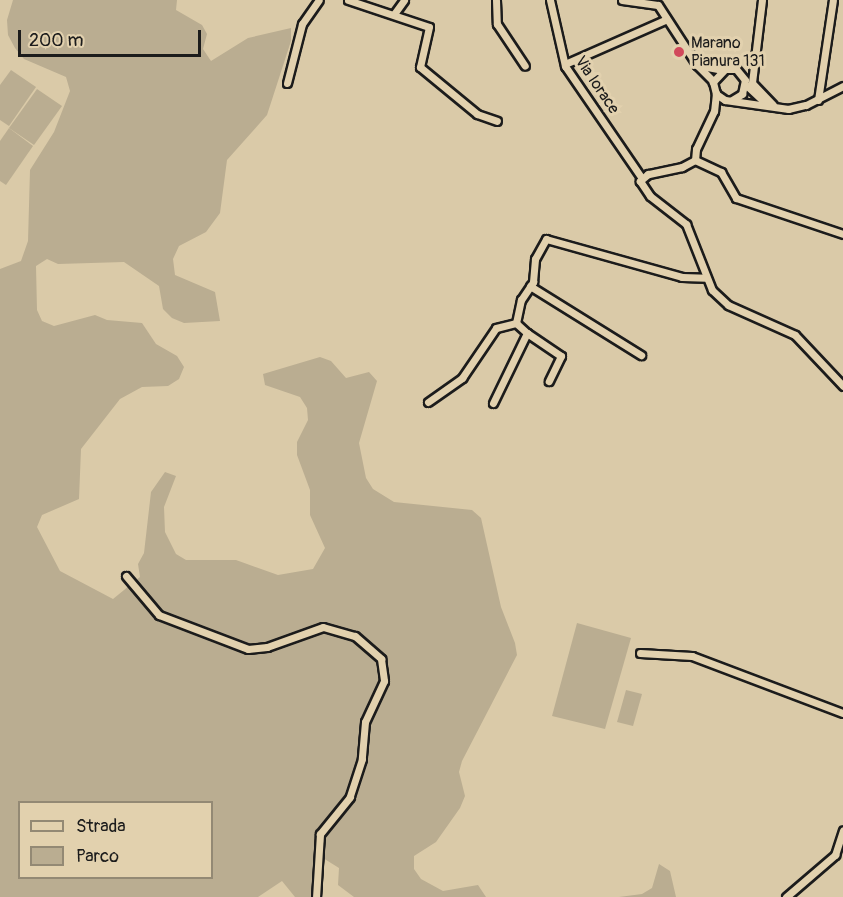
<!DOCTYPE html>
<html>
<head>
<meta charset="utf-8">
<style>
  body { margin:0 }
  #map { position:relative; width:843px; height:897px; overflow:hidden; background:#dacaa8; font-family:Pangolin,sans-serif }
  div>[style] { position:absolute }
  .green>* { inset:0; background:#baad91 }
  .roads { filter:drop-shadow(2px 0 #1c1c1c) drop-shadow(-2px 0 #1c1c1c) drop-shadow(0 2px #1c1c1c) drop-shadow(0 -2px #1c1c1c) }
  .minor>* { height:7px; margin:-3.5px; padding:0 3.5px; transform-origin:3.5px; border-radius:3.5px; background:#e2d1ae }
  .dots>* { width:16px; height:16px; translate:-50% -50%; box-sizing:border-box; border:3px solid #e2d1ae; border-radius:50% }
  span { translate:-50% -50%; white-space:nowrap; text-align:center; line-height:1.15; -webkit-text-stroke:6px #e2d1ae; paint-order:stroke }
  .poi-label { font-size:16px; color:#1c1c1c }
  .left { translate:0 -50%; text-align:left }
  .street-label { font-size:16px; color:#1c1c1c }
  .legend { position:absolute; left:18px; top:801px; width:195px; height:78px; box-sizing:border-box; background:#e2d1ae; border:2px solid #938974; margin:0; padding:8px 10px; list-style:none; font-size:18px; color:#1c1c1c }
  .legend li { display:flex; align-items:center; gap:12px; height:30px }
  .legend b { width:30px; border:2px solid #938974 }
  .scale { position:absolute; left:18px; top:30px; width:183px; height:27px; box-sizing:border-box; border:3px solid #1c1c1c; border-top:0; padding-left:8px; font-size:18px; line-height:21px; white-space:nowrap; color:#1c1c1c; -webkit-text-stroke:4px #e2d1ae; paint-order:stroke }
</style>
</head>
<body>
<div id="map">
  <div class="green">
    <i style="clip-path:polygon(evenodd,13px 0,177px 0,176px 10px,202px 25px,207px 34px,203px 49px,211px 61px,248px 38px,291px 28px,291px 41px,267px 115px,227px 160px,220px 213px,206px 232px,179px 246px,173px 259px,175px 275px,215px 292px,220px 321px,184px 323px,172px 318px,163px 309px,159px 286px,124px 262px,58px 264px,47px 259px,36px 266px,37px 310px,42px 321px,54px 326px,95px 315px,107px 320px,142px 323px,156px 344px,177px 356px,184px 367px,179px 379px,168px 386px,142px 387px,120px 399px,81px 449px,79px 499px,42px 515px,37px 527px,60px 571px,113px 599px,140px 577px,138px 564px,144px 553px,151px 492px,165px 472px,176px 476px,164px 507px,165px 532px,176px 554px,186px 560px,236px 560px,278px 575px,313px 569px,325px 548px,310px 515px,310px 490px,297px 455px,297px 442px,308px 420px,307px 408px,300px 397px,265px 385px,263px 374px,320px 357px,331px 361px,346px 378px,369px 372px,377px 381px,359px 443px,366px 478px,373px 489px,394px 502px,472px 510px,481px 518px,501px 607px,515px 643px,517px 655px,462px 761px,459px 772px,465px 796px,460px 808px,436px 842px,414px 856px,414px 869px,421px 879px,443px 891px,478px 885px,486px 897px,354px 897px,338px 885px,339px 868px,323px 858px,317px 897px,295px 897px,282px 881px,258px 897px,0 897px,0 269px,21px 261px,28px 241px,30px 170px,54px 132px,70px 91px,66px 77px,24px 59px,15px 48px,8px 35px,7px 20px,13px 0,20px 802px,212px 802px,212px 878px,20px 878px,20px 802px)"></i>
    <i style="clip-path:polygon(11px 70px,36px 87px,9px 126px,0 120px,0 85px)"></i>
    <i style="clip-path:polygon(37px 89px,62px 106px,34px 145px,9px 128px)"></i>
    <i style="clip-path:polygon(9px 128px,33px 146px,6px 185px,0 181px,0 141px)"></i>
    <i style="clip-path:polygon(577px 623px,631px 638px,605px 729px,552px 716px)"></i>
    <i style="clip-path:polygon(626px 690px,642px 694px,633px 726px,617px 722px)"></i>
    <i style="clip-path:polygon(659px 864px,670px 871px,676px 897px,619px 897px,642px 894px,652px 888px)"></i>
  </div>
  <div class="roads">
    <div class="minor">
      <i style="left:348px;top:0;width:85px;rotate:18.4deg"></i>
      <i style="left:429px;top:27px;width:41px;rotate:102.7deg"></i>
      <i style="left:420px;top:67px;width:74px;rotate:39.5deg"></i>
      <i style="left:477px;top:114px;width:21px;rotate:19deg"></i>
      <i style="left:496px;top:0;width:24px;rotate:88deg"></i>
      <i style="left:497px;top:24px;width:50px;rotate:56.3deg"></i>
      <i style="left:550px;top:0;width:68px;rotate:77.2deg"></i>
      <i style="left:565px;top:66px;width:135px;rotate:55.6deg"></i>
      <i style="left:622px;top:0;width:36px;rotate:8deg"></i>
      <i style="left:658px;top:5px;width:72px;rotate:57deg"></i>
      <i style="left:697px;top:65px;width:23px;rotate:45deg"></i>
      <i style="left:762px;top:0;width:84px;rotate:96.9deg"></i>
      <i style="left:752px;top:83px;width:30px;rotate:46deg"></i>
      <i style="left:394px;top:14px;width:17px;rotate:-54deg"></i>
      <i style="left:565px;top:64px;width:111px;rotate:-23.8deg"></i>
      <i style="left:697px;top:65px;width:25px;rotate:11deg"></i>
      <i style="left:287px;top:83px;width:61px;rotate:-75.7deg"></i>
      <i style="left:302px;top:24px;width:29px;rotate:-55deg"></i>
      <i style="left:746px;top:85px;width:26px;rotate:43deg"></i>
      <i style="left:716px;top:93px;width:18px;rotate:96deg"></i>
      <i style="left:714px;top:111px;width:42px;rotate:115.3deg"></i>
      <i style="left:696px;top:149px;width:11px;rotate:95deg"></i>
      <i style="left:695px;top:160px;width:29px;rotate:25deg"></i>
      <i style="left:721px;top:172px;width:30px;rotate:60deg"></i>
      <i style="left:736px;top:198px;width:113px;rotate:18.6deg"></i>
      <i style="left:732px;top:100px;width:12px;rotate:-31deg"></i>
      <i style="left:742px;top:94px;width:14px;rotate:-78deg"></i>
      <i style="left:745px;top:80px;width:14px;rotate:-129deg"></i>
      <i style="left:736px;top:69px;width:11px;rotate:180deg"></i>
      <i style="left:725px;top:69px;width:18px;rotate:133deg"></i>
      <i style="left:713px;top:82px;width:12px;rotate:76deg"></i>
      <i style="left:716px;top:94px;width:11px;rotate:34deg"></i>
      <i style="left:725px;top:100px;width:64px;rotate:8.1deg"></i>
      <i style="left:788px;top:109px;width:18px;rotate:-13deg"></i>
      <i style="left:806px;top:105px;width:42px;rotate:-27.2deg"></i>
      <i style="left:818px;top:100px;width:101px;rotate:-81.5deg"></i>
      <i style="left:695px;top:160px;width:15px;rotate:152deg"></i>
      <i style="left:682px;top:167px;width:35px;rotate:168deg"></i>
      <i style="left:648px;top:174px;width:11px;rotate:139deg"></i>
      <i style="left:640px;top:181px;width:18px;rotate:56deg"></i>
      <i style="left:650px;top:196px;width:46px;rotate:37.9deg"></i>
      <i style="left:686px;top:224px;width:71px;rotate:68.5deg"></i>
      <i style="left:712px;top:290px;width:22px;rotate:43deg"></i>
      <i style="left:728px;top:305px;width:73px;rotate:24.1deg"></i>
      <i style="left:795px;top:335px;width:70px;rotate:46.7deg"></i>
      <i style="left:530px;top:286px;width:131px;rotate:31.9deg"></i>
      <i style="left:527px;top:333px;width:41px;rotate:34.1deg"></i>
      <i style="left:561px;top:356px;width:28px;rotate:116deg"></i>
      <i style="left:428px;top:402px;width:42px;rotate:-35.2deg"></i>
      <i style="left:462px;top:378px;width:60px;rotate:-55.8deg"></i>
      <i style="left:496px;top:328px;width:21px;rotate:-14deg"></i>
      <i style="left:516px;top:323px;width:24px;rotate:-78deg"></i>
      <i style="left:521px;top:300px;width:22px;rotate:-56deg"></i>
      <i style="left:533px;top:282px;width:23px;rotate:-85deg"></i>
      <i style="left:535px;top:259px;width:23px;rotate:-61deg"></i>
      <i style="left:546px;top:239px;width:141px;rotate:15.6deg"></i>
      <i style="left:682px;top:277px;width:24px;rotate:2deg"></i>
      <i style="left:493px;top:403px;width:78px;rotate:-64.1deg"></i>
      <i style="left:527px;top:333px;width:15px;rotate:-138deg"></i>
      <i style="left:126px;top:576px;width:51px;rotate:49.8deg"></i>
      <i style="left:159px;top:615px;width:95px;rotate:20.9deg"></i>
      <i style="left:248px;top:649px;width:19px;rotate:-6deg"></i>
      <i style="left:267px;top:647px;width:59px;rotate:-19.7deg"></i>
      <i style="left:323px;top:627px;width:33px;rotate:16deg"></i>
      <i style="left:355px;top:636px;width:35px;rotate:41deg"></i>
      <i style="left:381px;top:659px;width:22px;rotate:82deg"></i>
      <i style="left:384px;top:681px;width:45px;rotate:114.9deg"></i>
      <i style="left:365px;top:722px;width:37px;rotate:95deg"></i>
      <i style="left:362px;top:759px;width:40px;rotate:108deg"></i>
      <i style="left:350px;top:797px;width:48px;rotate:129deg"></i>
      <i style="left:320px;top:834px;width:63px;rotate:93.6deg"></i>
      <i style="left:640px;top:653px;width:52px;rotate:3.3deg"></i>
      <i style="left:692px;top:656px;width:161px;rotate:20.7deg"></i>
      <i style="left:786px;top:897px;width:65px;rotate:-40.6deg"></i>
      <i style="left:835px;top:855px;width:26px;rotate:-72deg"></i>
    </div>
  </div>
  <div class="dots">
    <i style="left:679px;top:52px;background:#d1495b"></i>
  </div>
  <div class="poi-label">
    <span class="left" style="left:691px;top:52px">Marano<br>Pianura 131</span>
  </div>
  <div class="street-label">
    <span style="left:597px;top:85px;rotate:56deg">Via Iorace</span>
  </div>
  <ul class="legend">
  <li><b style="height:8px;background:#e2d1ae"></b>Strada</li>
  <li><b style="height:16px;background:#baad91"></b>Parco</li>
  </ul>
  <div class="scale">200 m</div>
</div>
</body>
</html>
